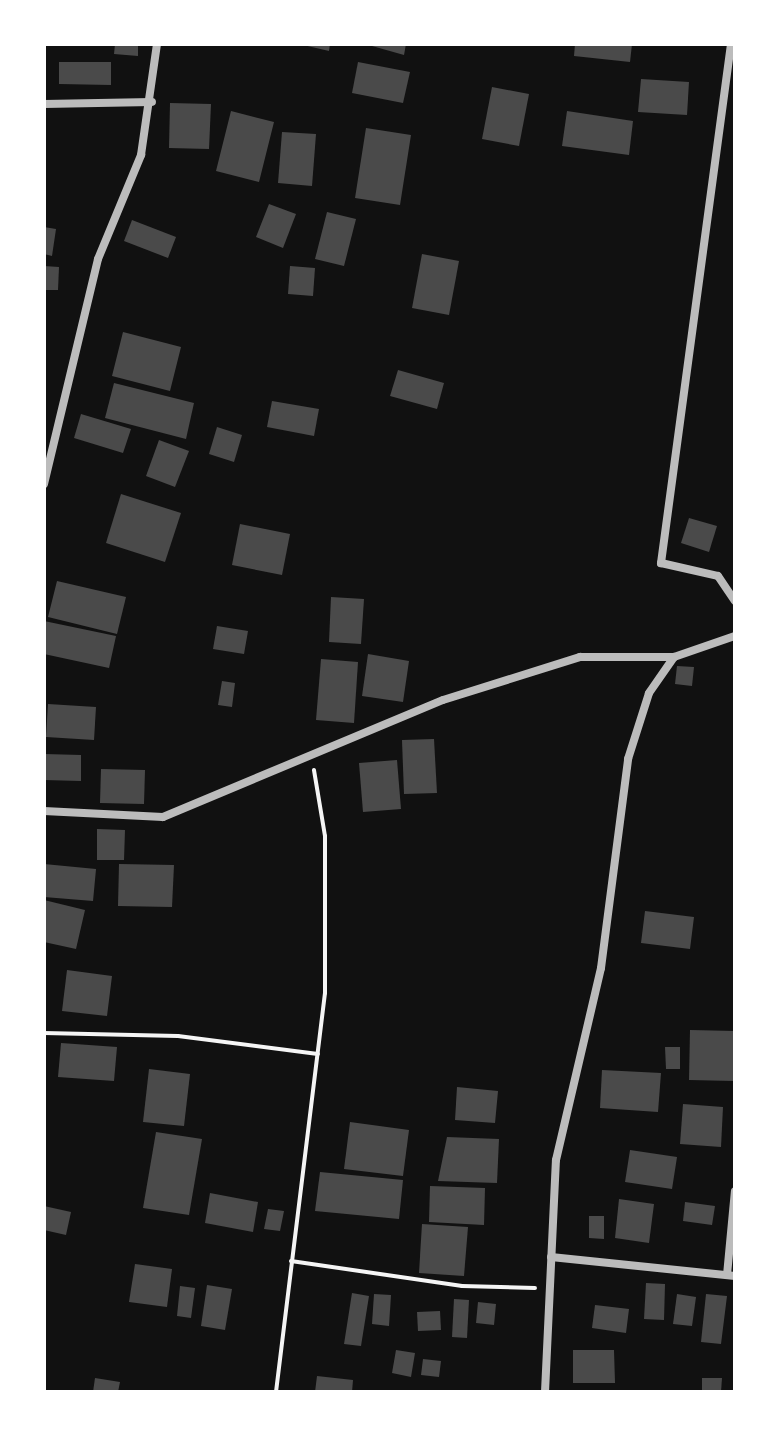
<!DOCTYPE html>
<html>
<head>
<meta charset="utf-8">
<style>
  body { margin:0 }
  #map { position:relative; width:779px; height:1436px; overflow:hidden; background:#111; font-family:Inter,sans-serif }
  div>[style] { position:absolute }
  .building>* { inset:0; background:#4a4a4a }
  .path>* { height:4px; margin:-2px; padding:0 2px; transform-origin:2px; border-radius:2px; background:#f5f5f5 }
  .minor>* { height:8px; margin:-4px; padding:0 4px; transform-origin:4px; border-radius:4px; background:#bcbcbc }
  span { translate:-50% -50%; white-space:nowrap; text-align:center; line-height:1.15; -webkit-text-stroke:7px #fff; paint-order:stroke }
  .frame { position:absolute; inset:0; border:46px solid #fff; pointer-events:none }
</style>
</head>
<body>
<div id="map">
  <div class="building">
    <i style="clip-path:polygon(115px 44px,138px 44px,138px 56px,114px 54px)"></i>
    <i style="clip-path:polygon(299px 44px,330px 44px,329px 51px)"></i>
    <i style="clip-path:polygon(365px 44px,406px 44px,404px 55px)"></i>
    <i style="clip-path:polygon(575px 44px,632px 44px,630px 62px,574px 56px)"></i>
    <i style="clip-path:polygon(59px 62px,111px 62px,111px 85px,59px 84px)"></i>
    <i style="clip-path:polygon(358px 62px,410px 72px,403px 103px,352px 93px)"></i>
    <i style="clip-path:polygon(641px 79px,689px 82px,687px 115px,638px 112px)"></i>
    <i style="clip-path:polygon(492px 87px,529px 94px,519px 146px,482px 139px)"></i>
    <i style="clip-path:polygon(170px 103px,211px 104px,209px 149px,169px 148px)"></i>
    <i style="clip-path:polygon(231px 111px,274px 122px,259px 182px,216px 171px)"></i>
    <i style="clip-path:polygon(567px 111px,633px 121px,629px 155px,562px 146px)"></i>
    <i style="clip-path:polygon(366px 128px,411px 135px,400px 205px,355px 198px)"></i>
    <i style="clip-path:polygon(282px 132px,316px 134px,312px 186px,278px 183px)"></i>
    <i style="clip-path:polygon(269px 204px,296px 214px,283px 248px,256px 237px)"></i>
    <i style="clip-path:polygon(327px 212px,356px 219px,344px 266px,315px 259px)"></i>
    <i style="clip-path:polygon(132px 220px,176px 237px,168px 258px,124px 241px)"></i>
    <i style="clip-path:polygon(44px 227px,56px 229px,52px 256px,44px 254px)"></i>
    <i style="clip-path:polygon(422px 254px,459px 261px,449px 315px,412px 308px)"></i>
    <i style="clip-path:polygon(44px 266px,59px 267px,58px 290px,44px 290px)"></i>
    <i style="clip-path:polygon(290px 266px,315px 268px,313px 296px,288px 294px)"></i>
    <i style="clip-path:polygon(123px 332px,181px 347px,170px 391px,112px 376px)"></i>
    <i style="clip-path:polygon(398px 370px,444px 383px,437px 409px,390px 396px)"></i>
    <i style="clip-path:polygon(114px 383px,194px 403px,186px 439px,105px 418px)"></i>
    <i style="clip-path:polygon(272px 401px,319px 409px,314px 436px,267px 427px)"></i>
    <i style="clip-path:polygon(81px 414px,131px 429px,123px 453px,74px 438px)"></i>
    <i style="clip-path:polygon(217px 427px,242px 435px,234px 462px,209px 454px)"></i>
    <i style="clip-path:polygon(159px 440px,189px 451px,175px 487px,146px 476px)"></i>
    <i style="clip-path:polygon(121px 494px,181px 513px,165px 562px,106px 543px)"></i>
    <i style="clip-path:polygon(689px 518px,717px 526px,709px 552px,681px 543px)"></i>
    <i style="clip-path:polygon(240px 524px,290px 534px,282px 575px,232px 565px)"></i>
    <i style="clip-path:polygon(57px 581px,126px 597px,117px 634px,48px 617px)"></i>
    <i style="clip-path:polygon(331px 597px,364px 599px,361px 644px,329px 642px)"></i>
    <i style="clip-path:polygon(44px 621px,116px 636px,109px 668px,44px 654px)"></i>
    <i style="clip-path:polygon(217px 626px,248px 631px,244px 654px,213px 649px)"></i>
    <i style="clip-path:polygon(368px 654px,409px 661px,403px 702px,362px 696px)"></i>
    <i style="clip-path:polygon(321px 659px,358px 662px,354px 723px,316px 720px)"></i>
    <i style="clip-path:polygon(677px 666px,694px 667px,692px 686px,675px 684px)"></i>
    <i style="clip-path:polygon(222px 681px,235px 683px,232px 707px,218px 705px)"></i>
    <i style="clip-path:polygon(48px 704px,96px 707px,94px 740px,46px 737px)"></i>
    <i style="clip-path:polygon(434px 739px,437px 793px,404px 794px,402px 740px)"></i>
    <i style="clip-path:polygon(44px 754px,81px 755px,81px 781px,44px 780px)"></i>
    <i style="clip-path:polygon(397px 760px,401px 809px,363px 812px,359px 763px)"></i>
    <i style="clip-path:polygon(101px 769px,145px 770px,144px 804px,100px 803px)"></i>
    <i style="clip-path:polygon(97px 829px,125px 830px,124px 860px,97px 860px)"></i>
    <i style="clip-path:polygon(44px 864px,96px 869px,93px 901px,44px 897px)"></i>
    <i style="clip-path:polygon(119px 864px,174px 865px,172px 907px,118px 906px)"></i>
    <i style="clip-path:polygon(44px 900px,85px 910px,76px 949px,44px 942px)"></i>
    <i style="clip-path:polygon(645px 911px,694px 917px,690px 949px,641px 943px)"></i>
    <i style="clip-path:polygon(67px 970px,112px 976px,107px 1016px,62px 1011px)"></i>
    <i style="clip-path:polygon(690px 1030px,735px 1031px,734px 1081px,689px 1080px)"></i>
    <i style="clip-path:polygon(61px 1043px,117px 1047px,114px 1081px,58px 1077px)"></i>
    <i style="clip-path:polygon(665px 1047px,680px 1047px,680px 1069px,666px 1069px)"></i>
    <i style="clip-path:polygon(149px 1069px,190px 1074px,184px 1126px,143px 1122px)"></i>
    <i style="clip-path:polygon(602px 1070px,661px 1073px,658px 1112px,600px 1108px)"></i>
    <i style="clip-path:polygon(457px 1087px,498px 1091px,495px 1123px,455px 1120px)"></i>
    <i style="clip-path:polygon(683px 1104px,723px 1107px,721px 1147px,680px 1144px)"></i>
    <i style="clip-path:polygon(350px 1122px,409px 1130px,403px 1176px,344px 1169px)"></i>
    <i style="clip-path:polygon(156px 1132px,202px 1139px,189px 1215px,143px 1208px)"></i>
    <i style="clip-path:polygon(447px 1137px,499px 1139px,497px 1183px,438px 1181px)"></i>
    <i style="clip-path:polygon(630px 1150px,677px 1157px,672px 1189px,625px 1182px)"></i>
    <i style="clip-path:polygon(320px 1172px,403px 1180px,399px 1219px,315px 1211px)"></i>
    <i style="clip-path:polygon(430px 1186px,485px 1188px,484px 1225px,429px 1222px)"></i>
    <i style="clip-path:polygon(210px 1193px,258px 1202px,253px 1232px,205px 1223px)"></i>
    <i style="clip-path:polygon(619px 1199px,654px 1204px,649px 1243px,615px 1238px)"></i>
    <i style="clip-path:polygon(685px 1202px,715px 1206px,712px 1225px,683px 1221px)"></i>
    <i style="clip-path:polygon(44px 1206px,71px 1212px,66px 1235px,44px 1230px)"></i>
    <i style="clip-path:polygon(268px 1209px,284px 1211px,280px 1231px,264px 1229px)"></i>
    <i style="clip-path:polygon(589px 1216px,604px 1216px,604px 1239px,589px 1238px)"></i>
    <i style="clip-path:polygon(422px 1224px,468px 1227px,464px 1276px,419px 1273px)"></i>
    <i style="clip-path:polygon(135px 1264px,172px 1269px,167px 1307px,129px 1302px)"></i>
    <i style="clip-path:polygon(646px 1283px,665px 1284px,664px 1320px,644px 1319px)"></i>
    <i style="clip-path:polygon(207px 1285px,232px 1289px,225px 1330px,201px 1326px)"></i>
    <i style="clip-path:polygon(180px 1286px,195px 1288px,191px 1318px,177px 1316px)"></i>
    <i style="clip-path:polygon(352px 1293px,369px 1296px,361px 1346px,344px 1344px)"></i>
    <i style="clip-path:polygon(374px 1294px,391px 1295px,389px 1326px,372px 1324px)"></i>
    <i style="clip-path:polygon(677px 1294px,696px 1297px,692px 1326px,673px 1324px)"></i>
    <i style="clip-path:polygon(706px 1294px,727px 1296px,721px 1344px,701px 1342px)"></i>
    <i style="clip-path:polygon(454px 1299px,469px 1300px,467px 1338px,452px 1337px)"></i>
    <i style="clip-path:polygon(478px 1302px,496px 1304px,494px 1325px,476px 1323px)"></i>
    <i style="clip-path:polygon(595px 1305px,629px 1309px,626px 1333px,592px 1328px)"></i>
    <i style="clip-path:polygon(440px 1311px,441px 1330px,418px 1331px,417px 1312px)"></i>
    <i style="clip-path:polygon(396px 1350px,415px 1353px,411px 1377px,392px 1373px)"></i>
    <i style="clip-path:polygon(573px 1350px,614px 1350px,615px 1383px,573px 1383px)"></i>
    <i style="clip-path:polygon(423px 1359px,441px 1361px,439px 1377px,421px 1375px)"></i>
    <i style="clip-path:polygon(317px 1376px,353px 1380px,352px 1392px,315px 1392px)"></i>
    <i style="clip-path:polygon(95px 1378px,120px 1382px,118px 1392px,93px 1392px)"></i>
    <i style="clip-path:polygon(702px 1378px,722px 1378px,721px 1392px,702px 1392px)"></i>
  </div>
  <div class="path">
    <i style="left:44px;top:1033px;width:134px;rotate:1.3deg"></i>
    <i style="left:178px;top:1036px;width:141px;rotate:7.3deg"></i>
    <i style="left:291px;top:1261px;width:173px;rotate:8.3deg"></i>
    <i style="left:462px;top:1286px;width:73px;rotate:1.6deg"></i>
    <i style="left:276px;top:1392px;width:402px;rotate:-83deg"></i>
    <i style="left:325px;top:993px;width:157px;rotate:-90deg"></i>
    <i style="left:325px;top:836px;width:67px;rotate:-99.5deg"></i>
  </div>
  <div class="minor">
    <i style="left:731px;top:44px;width:524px;rotate:97.68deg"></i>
    <i style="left:661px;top:563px;width:58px;rotate:12.8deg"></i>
    <i style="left:718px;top:576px;width:30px;rotate:56deg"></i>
    <i style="left:44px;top:104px;width:108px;rotate:-1.1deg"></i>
    <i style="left:44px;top:484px;width:231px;rotate:-76.5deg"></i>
    <i style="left:98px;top:259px;width:113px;rotate:-67.5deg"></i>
    <i style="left:141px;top:155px;width:112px;rotate:-81.8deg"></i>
    <i style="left:44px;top:811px;width:119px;rotate:2.9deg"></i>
    <i style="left:163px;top:817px;width:303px;rotate:-22.7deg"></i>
    <i style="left:443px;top:700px;width:144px;rotate:-17.4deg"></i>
    <i style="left:580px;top:657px;width:94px"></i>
    <i style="left:674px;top:657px;width:65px;rotate:-19deg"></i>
    <i style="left:551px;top:1257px;width:185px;rotate:5.9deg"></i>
    <i style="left:727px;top:1275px;width:84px;rotate:-84.6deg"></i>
    <i style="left:545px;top:1392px;width:232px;rotate:-87.3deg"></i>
    <i style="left:556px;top:1160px;width:197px;rotate:-76.8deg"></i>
    <i style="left:601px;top:968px;width:211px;rotate:-82.6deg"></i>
    <i style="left:628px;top:759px;width:69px;rotate:-72.3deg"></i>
    <i style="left:649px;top:693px;width:44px;rotate:-55.2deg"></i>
  </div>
  <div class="frame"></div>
</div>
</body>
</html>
